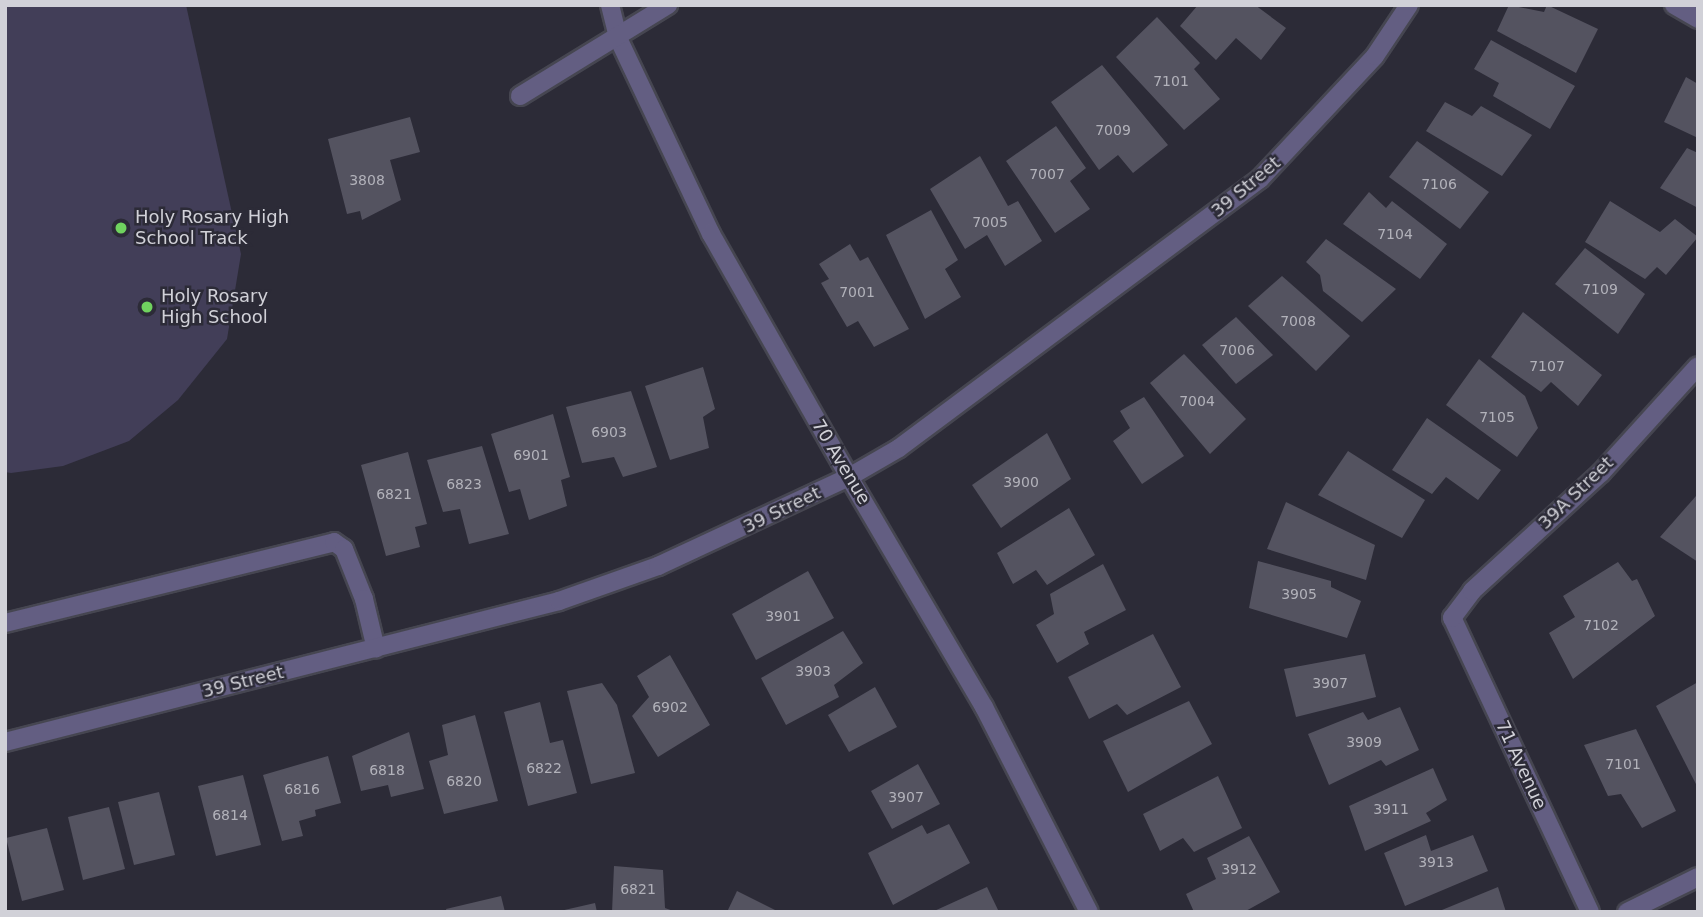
<!DOCTYPE html>
<html>
<head>
<meta charset="utf-8">
<style>
  body { margin:0 }
  #map { position:relative; width:1703px; height:917px; overflow:hidden; background:#2c2b37; font-family:"DejaVu Sans",sans-serif }
  div>[style] { position:absolute }
  .green>* { inset:0; background:#423e58 }
  .building>* { inset:0; background:#545360 }
  .roads { filter:drop-shadow(2px 0 #464651) drop-shadow(-2px 0 #464651) drop-shadow(0 2px #464651) drop-shadow(0 -2px #464651) }
  .service>* { height:18px; margin:-9px; padding:0 9px; transform-origin:9px; border-radius:9px; background:#635e82 }
  .minor>* { height:18px; margin:-9px; padding:0 9px; transform-origin:9px; border-radius:9px; background:#635e82 }
  .tertiary>* { height:18px; margin:-9px; padding:0 9px; transform-origin:9px; border-radius:9px; background:#635e82 }
  .dots>* { width:19px; height:19px; translate:-50% -50%; box-sizing:border-box; border:4px solid #2c2b37; border-radius:50% }
  span { translate:-50% -50%; white-space:nowrap; text-align:center; line-height:1.15; -webkit-text-stroke:5px #2c2b37; paint-order:stroke }
  .number-label { font-size:14px; color:#b2b2ba }
  .number-label span { -webkit-text-stroke-width:0 }
  .street-label { font-size:18px; color:#d1d1d8 }
  .poi-label { font-size:18px; color:#d1d1d8 }
  .left { translate:0 -50%; text-align:left }
  .frame { position:absolute; inset:0; border:7px solid #d1d1d8; pointer-events:none }
</style>
</head>
<body>
<div id="map">
  <div class="green">
    <i style="clip-path:polygon(5px 5px,186px 5px,241px 254px,227px 339px,178px 400px,129px 441px,63px 466px,11px 473px,5px 472px)"></i>
  </div>
  <div class="building">
    <i style="clip-path:polygon(1198px 5px,1255px 5px,1286px 28px,1261px 60px,1236px 38px,1216px 60px,1180px 26px)"></i>
    <i style="clip-path:polygon(1509px 5px,1544px 12px,1547px 5px,1598px 29px,1576px 73px,1497px 31px)"></i>
    <i style="clip-path:polygon(1157px 17px,1200px 63px,1194px 69px,1220px 99px,1184px 130px,1116px 57px)"></i>
    <i style="clip-path:polygon(1491px 40px,1575px 86px,1550px 129px,1493px 96px,1499px 83px,1474px 69px)"></i>
    <i style="clip-path:polygon(1102px 65px,1168px 145px,1133px 173px,1118px 155px,1099px 170px,1051px 102px)"></i>
    <i style="clip-path:polygon(1686px 77px,1698px 84px,1698px 138px,1664px 122px)"></i>
    <i style="clip-path:polygon(1445px 102px,1472px 116px,1481px 106px,1532px 135px,1502px 176px,1426px 131px)"></i>
    <i style="clip-path:polygon(410px 117px,420px 152px,390px 160px,401px 200px,362px 220px,360px 211px,347px 214px,328px 139px)"></i>
    <i style="clip-path:polygon(1056px 126px,1086px 168px,1070px 181px,1090px 209px,1055px 233px,1006px 161px)"></i>
    <i style="clip-path:polygon(1417px 141px,1489px 192px,1460px 229px,1389px 177px)"></i>
    <i style="clip-path:polygon(1687px 148px,1698px 153px,1698px 208px,1660px 188px)"></i>
    <i style="clip-path:polygon(980px 156px,1008px 206px,1018px 201px,1042px 241px,1005px 266px,987px 235px,965px 249px,930px 189px)"></i>
    <i style="clip-path:polygon(1369px 192px,1386px 208px,1392px 201px,1447px 244px,1420px 279px,1343px 224px)"></i>
    <i style="clip-path:polygon(1610px 201px,1660px 232px,1675px 219px,1698px 237px,1666px 275px,1657px 267px,1645px 279px,1585px 242px)"></i>
    <i style="clip-path:polygon(931px 210px,958px 260px,945px 269px,961px 297px,925px 319px,886px 235px)"></i>
    <i style="clip-path:polygon(1326px 239px,1396px 289px,1362px 322px,1323px 291px,1320px 275px,1306px 262px)"></i>
    <i style="clip-path:polygon(850px 244px,860px 261px,868px 257px,909px 329px,874px 347px,858px 321px,847px 327px,821px 283px,829px 279px,819px 264px)"></i>
    <i style="clip-path:polygon(1585px 248px,1645px 294px,1618px 334px,1555px 284px)"></i>
    <i style="clip-path:polygon(1282px 276px,1350px 336px,1316px 371px,1248px 306px)"></i>
    <i style="clip-path:polygon(1523px 312px,1602px 375px,1578px 406px,1551px 382px,1541px 392px,1491px 357px)"></i>
    <i style="clip-path:polygon(1236px 317px,1273px 355px,1236px 384px,1202px 345px)"></i>
    <i style="clip-path:polygon(1184px 354px,1246px 419px,1210px 454px,1150px 383px)"></i>
    <i style="clip-path:polygon(1479px 359px,1525px 396px,1538px 428px,1517px 457px,1446px 405px)"></i>
    <i style="clip-path:polygon(703px 367px,715px 409px,703px 417px,709px 448px,670px 460px,645px 386px)"></i>
    <i style="clip-path:polygon(631px 391px,657px 467px,623px 477px,614px 457px,582px 463px,566px 407px)"></i>
    <i style="clip-path:polygon(1144px 397px,1184px 456px,1142px 484px,1113px 441px,1130px 428px,1120px 411px)"></i>
    <i style="clip-path:polygon(553px 414px,570px 477px,561px 480px,567px 506px,529px 520px,520px 489px,509px 492px,491px 434px)"></i>
    <i style="clip-path:polygon(1427px 418px,1501px 470px,1478px 500px,1446px 477px,1432px 494px,1392px 470px)"></i>
    <i style="clip-path:polygon(1047px 433px,1071px 479px,1001px 528px,972px 485px)"></i>
    <i style="clip-path:polygon(482px 446px,509px 534px,469px 544px,460px 509px,443px 512px,427px 460px)"></i>
    <i style="clip-path:polygon(1348px 451px,1425px 500px,1402px 538px,1318px 495px)"></i>
    <i style="clip-path:polygon(408px 452px,427px 524px,415px 527px,420px 547px,386px 556px,361px 465px)"></i>
    <i style="clip-path:polygon(1696px 496px,1698px 498px,1698px 562px,1660px 537px)"></i>
    <i style="clip-path:polygon(1286px 502px,1375px 545px,1366px 580px,1267px 549px)"></i>
    <i style="clip-path:polygon(1069px 508px,1095px 555px,1047px 585px,1036px 570px,1013px 584px,997px 553px)"></i>
    <i style="clip-path:polygon(1258px 561px,1331px 581px,1331px 587px,1361px 601px,1347px 638px,1249px 608px)"></i>
    <i style="clip-path:polygon(1618px 562px,1632px 581px,1637px 579px,1655px 616px,1573px 679px,1549px 633px,1575px 617px,1563px 596px)"></i>
    <i style="clip-path:polygon(1103px 564px,1126px 610px,1084px 632px,1089px 644px,1057px 663px,1036px 625px,1054px 614px,1050px 594px)"></i>
    <i style="clip-path:polygon(808px 571px,834px 618px,756px 660px,732px 614px)"></i>
    <i style="clip-path:polygon(843px 631px,863px 663px,834px 685px,839px 697px,786px 725px,761px 678px)"></i>
    <i style="clip-path:polygon(1153px 634px,1181px 687px,1127px 715px,1117px 704px,1089px 719px,1068px 677px)"></i>
    <i style="clip-path:polygon(1365px 654px,1376px 697px,1296px 717px,1284px 669px)"></i>
    <i style="clip-path:polygon(670px 655px,710px 725px,658px 757px,632px 716px,649px 697px,637px 676px)"></i>
    <i style="clip-path:polygon(1698px 682px,1698px 788px,1656px 706px)"></i>
    <i style="clip-path:polygon(602px 683px,617px 705px,635px 773px,591px 784px,567px 691px)"></i>
    <i style="clip-path:polygon(875px 687px,897px 727px,849px 752px,828px 715px)"></i>
    <i style="clip-path:polygon(1189px 701px,1212px 744px,1128px 792px,1103px 741px)"></i>
    <i style="clip-path:polygon(540px 702px,550px 743px,563px 740px,577px 793px,528px 806px,504px 712px)"></i>
    <i style="clip-path:polygon(1400px 707px,1419px 750px,1386px 766px,1381px 760px,1329px 785px,1308px 734px,1363px 712px,1368px 720px)"></i>
    <i style="clip-path:polygon(475px 715px,498px 801px,444px 814px,429px 761px,448px 755px,442px 725px)"></i>
    <i style="clip-path:polygon(1636px 729px,1676px 811px,1642px 828px,1621px 794px,1608px 796px,1584px 745px)"></i>
    <i style="clip-path:polygon(409px 732px,424px 789px,391px 797px,388px 785px,361px 791px,352px 756px)"></i>
    <i style="clip-path:polygon(328px 756px,341px 803px,315px 810px,316px 816px,299px 821px,303px 836px,282px 841px,263px 775px)"></i>
    <i style="clip-path:polygon(918px 764px,940px 804px,892px 829px,871px 791px)"></i>
    <i style="clip-path:polygon(1433px 768px,1447px 800px,1426px 813px,1431px 821px,1365px 851px,1349px 806px)"></i>
    <i style="clip-path:polygon(243px 775px,261px 845px,216px 856px,198px 786px)"></i>
    <i style="clip-path:polygon(1218px 776px,1242px 828px,1194px 852px,1183px 838px,1160px 851px,1143px 814px)"></i>
    <i style="clip-path:polygon(159px 792px,175px 855px,134px 865px,118px 802px)"></i>
    <i style="clip-path:polygon(109px 807px,125px 869px,83px 880px,68px 817px)"></i>
    <i style="clip-path:polygon(949px 824px,970px 863px,893px 905px,868px 853px,922px 825px,927px 834px)"></i>
    <i style="clip-path:polygon(47px 828px,64px 890px,22px 901px,6px 838px)"></i>
    <i style="clip-path:polygon(1426px 835px,1431px 851px,1473px 835px,1488px 871px,1405px 906px,1384px 853px)"></i>
    <i style="clip-path:polygon(1249px 836px,1280px 892px,1244px 912px,1194px 912px,1186px 894px,1216px 879px,1207px 858px)"></i>
    <i style="clip-path:polygon(614px 866px,663px 870px,665px 908px,676px 912px,612px 912px)"></i>
    <i style="clip-path:polygon(987px 887px,999px 912px,932px 912px)"></i>
    <i style="clip-path:polygon(1498px 887px,1506px 912px,1437px 912px)"></i>
    <i style="clip-path:polygon(737px 891px,779px 912px,727px 912px)"></i>
    <i style="clip-path:polygon(501px 896px,505px 912px,447px 912px,446px 909px)"></i>
    <i style="clip-path:polygon(595px 903px,597px 912px,560px 912px,560px 911px)"></i>
  </div>
  <div class="roads">
    <div class="service">
      <i style="left:5px;top:623px;width:339px;rotate:-13.8deg"></i>
      <i style="left:334px;top:542px;width:12px;rotate:35deg"></i>
      <i style="left:344px;top:549px;width:54px;rotate:68.2deg"></i>
      <i style="left:364px;top:599px;width:51px;rotate:76.5deg"></i>
    </div>
    <div class="minor">
      <i style="left:610px;top:5px;width:34px;rotate:76deg"></i>
      <i style="left:618px;top:38px;width:217px;rotate:64.6deg"></i>
      <i style="left:711px;top:234px;width:279px;rotate:60.4deg"></i>
      <i style="left:1674px;top:5px;width:28px;rotate:30deg"></i>
      <i style="left:520px;top:96px;width:174px;rotate:-31.6deg"></i>
      <i style="left:1590px;top:912px;width:325px;rotate:-115.1deg"></i>
      <i style="left:1452px;top:618px;width:34px;rotate:-53deg"></i>
      <i style="left:1472px;top:591px;width:175px;rotate:-42.5deg"></i>
      <i style="left:1601px;top:473px;width:144px;rotate:-47.8deg"></i>
      <i style="left:1627px;top:912px;width:79px;rotate:-26.2deg"></i>
    </div>
    <div class="tertiary">
      <i style="left:849px;top:477px;width:267px;rotate:59.6deg"></i>
      <i style="left:984px;top:707px;width:230px;rotate:62.9deg"></i>
      <i style="left:5px;top:742px;width:572px;rotate:-14.28deg"></i>
      <i style="left:559px;top:601px;width:105px;rotate:-19.5deg"></i>
      <i style="left:658px;top:566px;width:211px;rotate:-25deg"></i>
      <i style="left:849px;top:477px;width:58px;rotate:-30.1deg"></i>
      <i style="left:899px;top:448px;width:450px;rotate:-36.7deg"></i>
      <i style="left:1260px;top:179px;width:168px;rotate:-46.9deg"></i>
      <i style="left:1375px;top:56px;width:61px;rotate:-56.3deg"></i>
    </div>
  </div>
  <div class="dots">
    <i style="left:121px;top:228px;background:#70d35f"></i>
    <i style="left:147px;top:307px;background:#70d35f"></i>
  </div>
  <div class="number-label">
    <span style="left:1171px;top:81px">7101</span>
    <span style="left:1113px;top:130px">7009</span>
    <span style="left:1047px;top:174px">7007</span>
    <span style="left:367px;top:180px">3808</span>
    <span style="left:1439px;top:184px">7106</span>
    <span style="left:990px;top:222px">7005</span>
    <span style="left:1395px;top:234px">7104</span>
    <span style="left:1600px;top:289px">7109</span>
    <span style="left:857px;top:292px">7001</span>
    <span style="left:1298px;top:321px">7008</span>
    <span style="left:1237px;top:350px">7006</span>
    <span style="left:1547px;top:366px">7107</span>
    <span style="left:1197px;top:401px">7004</span>
    <span style="left:1497px;top:417px">7105</span>
    <span style="left:609px;top:432px">6903</span>
    <span style="left:531px;top:455px">6901</span>
    <span style="left:1021px;top:482px">3900</span>
    <span style="left:464px;top:484px">6823</span>
    <span style="left:394px;top:494px">6821</span>
    <span style="left:1299px;top:594px">3905</span>
    <span style="left:783px;top:616px">3901</span>
    <span style="left:1601px;top:625px">7102</span>
    <span style="left:813px;top:671px">3903</span>
    <span style="left:1330px;top:683px">3907</span>
    <span style="left:670px;top:707px">6902</span>
    <span style="left:1364px;top:742px">3909</span>
    <span style="left:1623px;top:764px">7101</span>
    <span style="left:544px;top:768px">6822</span>
    <span style="left:387px;top:770px">6818</span>
    <span style="left:464px;top:781px">6820</span>
    <span style="left:302px;top:789px">6816</span>
    <span style="left:906px;top:797px">3907</span>
    <span style="left:1391px;top:809px">3911</span>
    <span style="left:230px;top:815px">6814</span>
    <span style="left:1436px;top:862px">3913</span>
    <span style="left:1239px;top:869px">3912</span>
    <span style="left:638px;top:889px">6821</span>
  </div>
  <div class="street-label">
    <span style="left:1246px;top:187px;rotate:-40deg">39 Street</span>
    <span style="left:841px;top:462px;rotate:59deg">70 Avenue</span>
    <span style="left:1576px;top:493px;rotate:-44deg">39A Street</span>
    <span style="left:782px;top:510px;rotate:-26deg">39 Street</span>
    <span style="left:243px;top:682px;rotate:-14deg">39 Street</span>
    <span style="left:1521px;top:765px;rotate:65deg">71 Avenue</span>
  </div>
  <div class="poi-label">
    <span class="left" style="left:135px;top:228px">Holy Rosary High<br>School Track</span>
    <span class="left" style="left:161px;top:307px">Holy Rosary<br>High School</span>
  </div>
  <div class="frame"></div>
</div>
</body>
</html>
